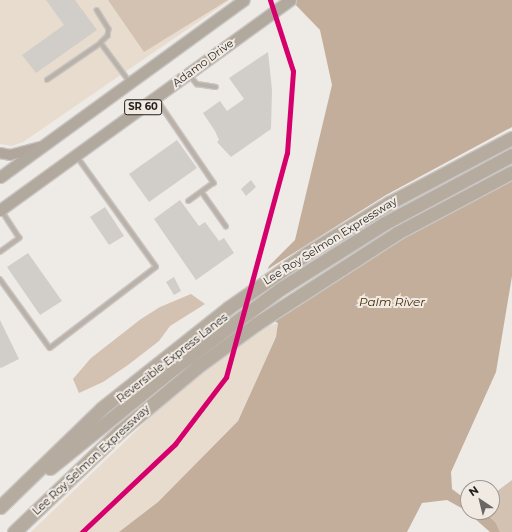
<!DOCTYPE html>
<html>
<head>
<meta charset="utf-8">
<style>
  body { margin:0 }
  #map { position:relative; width:512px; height:532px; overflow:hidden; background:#eeeae6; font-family:Montserrat,sans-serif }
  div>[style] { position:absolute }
  .green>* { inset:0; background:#e8dccf }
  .forest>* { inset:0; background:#d3c2b1 }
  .water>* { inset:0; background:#c2ae9a }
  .pier>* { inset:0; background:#eeeae6 }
  .building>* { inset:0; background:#d1ceca }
  .roads { filter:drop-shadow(1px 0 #c8c5c3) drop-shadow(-1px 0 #c8c5c3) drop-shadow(0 1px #c8c5c3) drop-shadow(0 -1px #c8c5c3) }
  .lane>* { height:3.5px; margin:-1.75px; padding:0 1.75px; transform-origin:1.75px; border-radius:1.75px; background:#bab2a9 }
  .secondary>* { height:10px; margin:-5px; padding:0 5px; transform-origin:5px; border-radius:5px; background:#b0a69b }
  .primary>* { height:11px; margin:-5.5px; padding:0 5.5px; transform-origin:5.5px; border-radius:5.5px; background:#b2a99e }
  .highway>* { height:13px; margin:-6.5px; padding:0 6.5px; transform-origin:6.5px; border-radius:6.5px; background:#b5ab9f }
  .cycleway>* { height:5px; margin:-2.5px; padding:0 2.5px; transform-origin:2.5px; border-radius:2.5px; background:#d6006c }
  span { translate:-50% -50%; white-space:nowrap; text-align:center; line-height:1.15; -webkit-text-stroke:4px #f1eae3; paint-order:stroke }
  .shield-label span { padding:1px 3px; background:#f1eae3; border:1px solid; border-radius:3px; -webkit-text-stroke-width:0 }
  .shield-label { font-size:10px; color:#221f1d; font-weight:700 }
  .street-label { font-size:11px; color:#221f1d }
  .water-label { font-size:12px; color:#492d07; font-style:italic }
  .north { position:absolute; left:460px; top:480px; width:40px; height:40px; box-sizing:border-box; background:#f1eae3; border:1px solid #9e9994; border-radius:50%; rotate:325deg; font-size:11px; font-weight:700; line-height:16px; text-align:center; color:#221f1d }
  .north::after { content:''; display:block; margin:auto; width:14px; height:18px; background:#696663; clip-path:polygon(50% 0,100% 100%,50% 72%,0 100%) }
</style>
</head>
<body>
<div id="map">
  <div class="green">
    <i style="clip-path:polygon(0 0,230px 0,23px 142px,12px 146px,0 144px)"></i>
    <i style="clip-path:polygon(278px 323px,276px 337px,238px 421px,158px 502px,119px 532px,31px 532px,163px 405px,221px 356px,258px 330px)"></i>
  </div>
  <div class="forest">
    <i style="clip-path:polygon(108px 0,228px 0,144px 52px)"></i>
    <i style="clip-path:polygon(191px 294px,205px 304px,170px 326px,159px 341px,128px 365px,103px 382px,79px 393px,73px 379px,91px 358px,141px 319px,160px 307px)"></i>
    <i style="clip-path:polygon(512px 480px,512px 532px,500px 532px,496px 523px,485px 512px,492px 512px,492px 495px)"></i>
  </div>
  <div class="water">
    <i style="clip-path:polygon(291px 0,512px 0,512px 276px,496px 372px,451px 472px,452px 489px,468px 501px,468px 512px,485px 512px,496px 523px,500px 532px,490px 532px,465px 510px,447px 500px,422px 503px,407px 532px,119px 532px,158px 502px,238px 421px,276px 337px,278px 323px,258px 314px,260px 290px,269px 266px,295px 240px,332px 85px,320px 30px)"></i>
  </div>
  <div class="pier">
    <i style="clip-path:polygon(512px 127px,512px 181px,409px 235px,330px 283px,273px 322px,257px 315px,258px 290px,265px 271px,386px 195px)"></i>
  </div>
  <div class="building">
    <i style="clip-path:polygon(46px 0,75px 0,97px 30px,36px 73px,22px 55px,64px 25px)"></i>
    <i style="clip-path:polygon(268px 52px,272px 90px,271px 129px,231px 157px,217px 142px,219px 140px,215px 131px,203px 113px,220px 101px,227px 111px,244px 99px,229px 78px)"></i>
    <i style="clip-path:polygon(177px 140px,197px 168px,149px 202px,129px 174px)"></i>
    <i style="clip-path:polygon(251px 180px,256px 187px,246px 196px,241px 189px)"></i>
    <i style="clip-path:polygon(180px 200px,199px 226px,205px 222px,219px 241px,224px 238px,234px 253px,196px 280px,154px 219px)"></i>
    <i style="clip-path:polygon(105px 207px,124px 236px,109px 245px,90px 217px)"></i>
    <i style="clip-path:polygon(28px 253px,62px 301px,40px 315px,7px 267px)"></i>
    <i style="clip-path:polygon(174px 277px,181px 291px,174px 295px,166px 282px)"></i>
    <i style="clip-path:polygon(0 320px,19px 359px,1px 368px,0 367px)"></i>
  </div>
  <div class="roads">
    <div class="lane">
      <i style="left:97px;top:10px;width:22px;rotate:58deg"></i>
      <i style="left:109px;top:29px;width:7px;rotate:98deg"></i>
      <i style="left:108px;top:36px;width:10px;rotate:135deg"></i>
      <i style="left:189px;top:74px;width:13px;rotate:51deg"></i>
      <i style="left:197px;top:84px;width:19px;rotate:9deg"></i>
      <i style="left:47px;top:80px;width:65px;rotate:-34.4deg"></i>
      <i style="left:101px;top:43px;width:49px;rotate:53.4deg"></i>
      <i style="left:156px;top:98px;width:103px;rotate:55.7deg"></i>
      <i style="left:214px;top:183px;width:31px;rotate:144deg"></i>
      <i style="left:202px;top:192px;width:42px;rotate:54.8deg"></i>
      <i style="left:0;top:252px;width:24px;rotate:-36deg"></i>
      <i style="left:19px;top:238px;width:33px;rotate:-123deg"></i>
      <i style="left:0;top:279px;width:85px;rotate:54.1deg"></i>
      <i style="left:50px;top:348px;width:133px;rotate:-37.4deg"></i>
      <i style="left:156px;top:267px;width:135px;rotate:-125.7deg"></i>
    </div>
    <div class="secondary">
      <i style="left:0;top:153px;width:10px;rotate:11deg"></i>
      <i style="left:10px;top:155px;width:31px;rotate:-15deg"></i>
    </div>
    <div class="primary">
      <i style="left:0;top:177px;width:301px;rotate:-36deg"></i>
      <i style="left:0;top:210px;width:358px;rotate:-35.9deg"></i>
    </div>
    <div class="highway">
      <i style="left:50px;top:468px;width:159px;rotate:-38.9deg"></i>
      <i style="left:174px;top:368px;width:132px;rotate:-36.7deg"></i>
      <i style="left:280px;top:289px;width:124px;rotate:-32.2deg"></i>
      <i style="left:385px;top:223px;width:144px;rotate:-28.2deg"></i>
      <i style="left:0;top:507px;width:142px;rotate:-44.1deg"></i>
      <i style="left:102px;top:408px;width:161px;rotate:-38.4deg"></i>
      <i style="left:228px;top:308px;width:98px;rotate:-34.7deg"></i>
      <i style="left:309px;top:252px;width:94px;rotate:-31.5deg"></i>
      <i style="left:389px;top:203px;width:139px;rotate:-27.9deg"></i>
      <i style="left:14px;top:532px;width:145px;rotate:-43.6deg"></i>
      <i style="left:119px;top:432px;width:102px;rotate:-39.8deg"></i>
      <i style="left:197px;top:367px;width:73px;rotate:-36.1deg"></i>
      <i style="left:256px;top:324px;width:168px;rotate:-32.8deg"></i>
      <i style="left:397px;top:233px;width:130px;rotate:-27.9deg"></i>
    </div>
  </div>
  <div class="cycleway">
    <i style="left:82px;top:532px;width:128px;rotate:-43.4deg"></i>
    <i style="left:175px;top:444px;width:84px;rotate:-52.7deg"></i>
    <i style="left:226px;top:377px;width:232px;rotate:-74.8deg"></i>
    <i style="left:287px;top:153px;width:82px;rotate:-85.8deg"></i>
    <i style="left:293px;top:71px;width:75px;rotate:-107.9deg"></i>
  </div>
  <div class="shield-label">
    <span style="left:143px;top:107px">SR 60</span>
  </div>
  <div class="street-label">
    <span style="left:203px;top:63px;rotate:-36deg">Adamo Drive</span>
    <span style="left:330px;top:241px;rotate:-32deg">Lee Roy Selmon Expressway</span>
    <span style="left:172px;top:358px;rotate:-38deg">Reversible Express Lanes</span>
    <span style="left:91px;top:460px;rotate:-43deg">Lee Roy Selmon Expressway</span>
  </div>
  <div class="water-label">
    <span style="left:392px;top:302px">Palm River</span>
  </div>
  <div class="north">N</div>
</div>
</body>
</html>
